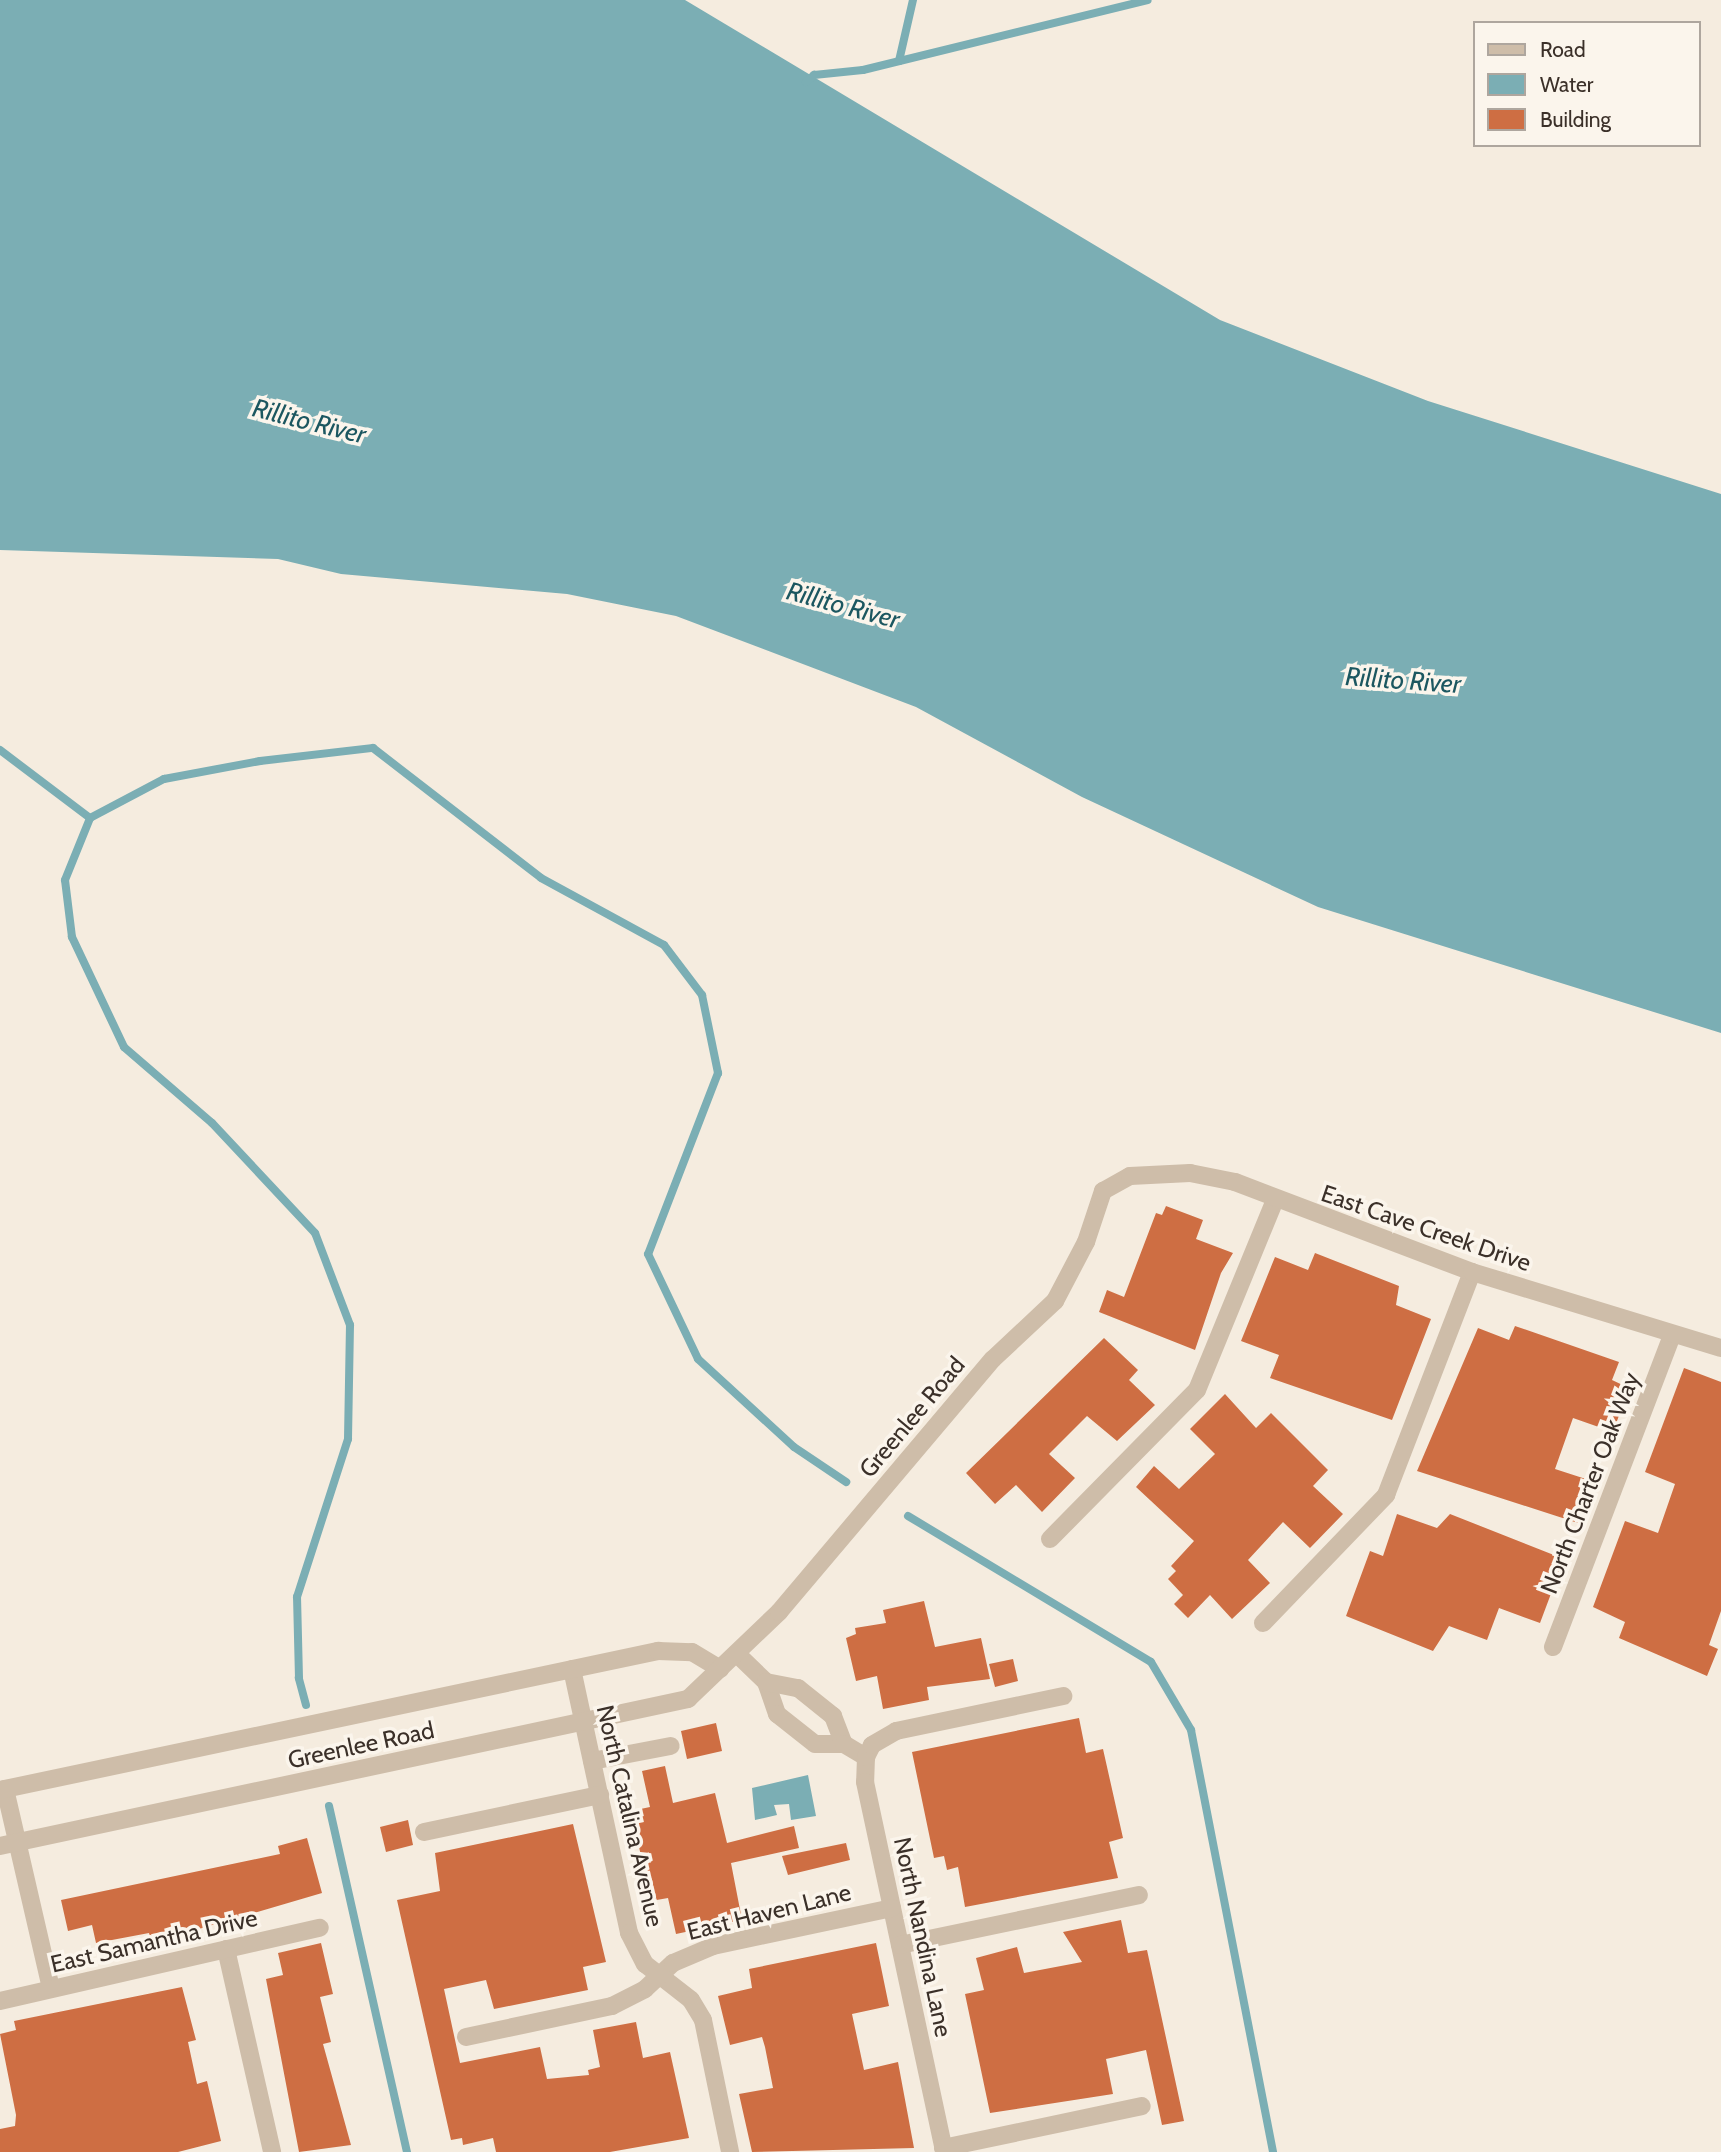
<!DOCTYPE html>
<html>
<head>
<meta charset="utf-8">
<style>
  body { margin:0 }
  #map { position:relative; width:1721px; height:2152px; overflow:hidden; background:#f5ecdf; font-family:Cabin,sans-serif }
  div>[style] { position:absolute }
  .water>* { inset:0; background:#7baeb4 }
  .stream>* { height:8px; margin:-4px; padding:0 4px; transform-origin:4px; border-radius:4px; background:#7baeb4 }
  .building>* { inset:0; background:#ce6e43 }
  .minor>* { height:18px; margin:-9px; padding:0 9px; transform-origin:9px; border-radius:9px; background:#cebda9 }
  span { translate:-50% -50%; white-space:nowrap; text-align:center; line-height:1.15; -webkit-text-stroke:7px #fbf5ec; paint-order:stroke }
  .street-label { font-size:24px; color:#3b3029 }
  .water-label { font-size:26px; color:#1c5760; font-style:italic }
  .legend { position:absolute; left:1473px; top:21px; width:228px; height:126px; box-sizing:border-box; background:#fbf5ec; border:2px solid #aea69e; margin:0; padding:9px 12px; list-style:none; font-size:21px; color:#3b3029 }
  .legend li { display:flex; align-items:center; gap:14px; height:35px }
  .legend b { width:35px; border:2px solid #aea69e }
</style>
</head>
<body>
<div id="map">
  <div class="water">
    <i style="clip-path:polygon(0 0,685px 0,1220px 320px,1428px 401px,1721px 494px,1721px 1033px,1318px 907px,1082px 797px,916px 707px,676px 616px,567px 594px,341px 574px,278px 559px,0 550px)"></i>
    <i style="clip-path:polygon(808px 1775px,816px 1816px,791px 1820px,789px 1804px,774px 1805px,777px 1815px,755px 1820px,752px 1788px)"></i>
  </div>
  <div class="stream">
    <i style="left:899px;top:61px;width:63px;rotate:-77.1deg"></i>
    <i style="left:806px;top:82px;width:11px;rotate:-41deg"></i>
    <i style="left:814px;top:75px;width:49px;rotate:-5.8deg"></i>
    <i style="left:863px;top:70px;width:293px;rotate:-13.8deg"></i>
    <i style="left:0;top:750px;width:113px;rotate:37.1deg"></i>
    <i style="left:908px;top:1516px;width:283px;rotate:31deg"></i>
    <i style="left:1151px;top:1662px;width:79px;rotate:59.5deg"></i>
    <i style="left:1191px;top:1730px;width:430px;rotate:79deg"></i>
    <i style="left:306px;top:1705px;width:28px;rotate:-105deg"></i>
    <i style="left:299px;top:1678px;width:81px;rotate:-91.4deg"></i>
    <i style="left:297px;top:1597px;width:166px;rotate:-72.1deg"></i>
    <i style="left:348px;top:1439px;width:114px;rotate:-89deg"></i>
    <i style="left:350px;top:1325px;width:98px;rotate:-110.8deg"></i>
    <i style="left:315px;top:1233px;width:151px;rotate:-133.1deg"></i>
    <i style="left:212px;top:1123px;width:116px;rotate:-139.2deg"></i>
    <i style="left:124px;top:1047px;width:122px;rotate:-115.3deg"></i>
    <i style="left:72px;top:937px;width:57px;rotate:-97deg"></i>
    <i style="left:65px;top:880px;width:67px;rotate:-68deg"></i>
    <i style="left:90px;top:818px;width:84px;rotate:-27.8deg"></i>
    <i style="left:164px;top:779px;width:98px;rotate:-10.6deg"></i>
    <i style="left:260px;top:761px;width:114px;rotate:-6.6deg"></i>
    <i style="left:373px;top:748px;width:212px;rotate:37.7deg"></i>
    <i style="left:541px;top:878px;width:140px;rotate:28.6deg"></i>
    <i style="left:664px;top:945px;width:63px;rotate:52.8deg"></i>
    <i style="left:702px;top:995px;width:80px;rotate:78.4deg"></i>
    <i style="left:718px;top:1073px;width:194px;rotate:111.1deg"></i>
    <i style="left:648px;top:1254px;width:116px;rotate:64.5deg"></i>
    <i style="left:698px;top:1359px;width:130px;rotate:42.5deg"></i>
    <i style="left:794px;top:1447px;width:63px;rotate:33.9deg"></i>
    <i style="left:329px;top:1806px;width:355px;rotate:77.3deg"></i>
  </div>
  <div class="building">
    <i style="clip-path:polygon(1166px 1206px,1203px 1220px,1196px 1239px,1233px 1253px,1221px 1273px,1195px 1350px,1099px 1312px,1107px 1290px,1124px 1297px,1156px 1213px,1162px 1215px)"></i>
    <i style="clip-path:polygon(1315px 1253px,1399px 1286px,1396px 1305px,1431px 1319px,1392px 1420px,1270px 1378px,1279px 1355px,1241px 1341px,1275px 1257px,1308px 1270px)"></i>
    <i style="clip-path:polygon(1515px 1326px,1619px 1362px,1612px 1380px,1629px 1388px,1613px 1432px,1573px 1418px,1555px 1469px,1592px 1481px,1578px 1523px,1417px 1471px,1478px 1328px,1509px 1340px)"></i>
    <i style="clip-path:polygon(1104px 1338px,1138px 1370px,1129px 1380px,1155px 1405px,1117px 1441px,1087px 1416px,1049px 1454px,1075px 1478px,1042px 1512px,1016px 1485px,995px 1504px,966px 1473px)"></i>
    <i style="clip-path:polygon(1684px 1368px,1721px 1382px,1721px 1611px,1709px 1645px,1718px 1649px,1707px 1676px,1619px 1638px,1625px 1622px,1593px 1607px,1625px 1521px,1658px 1533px,1675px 1484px,1645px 1472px)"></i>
    <i style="clip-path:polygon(1225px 1394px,1256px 1428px,1271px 1413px,1328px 1470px,1313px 1486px,1343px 1514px,1310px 1548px,1283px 1522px,1248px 1560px,1270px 1583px,1232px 1619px,1210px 1595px,1188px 1618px,1174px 1604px,1183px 1595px,1168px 1579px,1176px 1571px,1171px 1566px,1194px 1541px,1136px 1487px,1154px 1466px,1179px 1489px,1215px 1454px,1190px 1429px)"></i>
    <i style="clip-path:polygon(1397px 1514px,1437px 1528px,1450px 1514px,1564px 1559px,1540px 1623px,1499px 1608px,1487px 1640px,1449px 1626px,1433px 1651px,1346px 1616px,1370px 1551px,1383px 1556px)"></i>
    <i style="clip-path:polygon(924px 1601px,935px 1647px,981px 1638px,990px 1679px,927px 1687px,929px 1700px,883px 1709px,877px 1676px,856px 1681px,846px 1638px,856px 1634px,855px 1628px,886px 1623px,883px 1610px)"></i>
    <i style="clip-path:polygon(1013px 1659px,1018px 1681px,995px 1687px,989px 1664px)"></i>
    <i style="clip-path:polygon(1079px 1718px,1086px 1753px,1103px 1749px,1123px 1838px,1109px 1842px,1118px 1878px,965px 1907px,958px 1867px,947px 1870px,944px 1856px,934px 1858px,912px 1752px)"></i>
    <i style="clip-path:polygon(716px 1723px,722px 1751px,687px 1759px,681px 1731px)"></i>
    <i style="clip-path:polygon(665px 1766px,673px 1803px,715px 1793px,727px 1843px,794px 1826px,799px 1848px,731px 1863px,742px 1920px,676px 1934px,668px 1898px,651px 1901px,631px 1811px,650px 1807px,642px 1771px)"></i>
    <i style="clip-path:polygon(408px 1820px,413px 1845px,386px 1852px,380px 1827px)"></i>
    <i style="clip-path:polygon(573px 1824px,606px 1962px,583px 1967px,588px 1990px,494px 2009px,486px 1980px,444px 1989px,460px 2063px,540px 2047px,547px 2079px,589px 2075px,588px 2070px,600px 2067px,593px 2030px,636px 2022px,643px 2058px,670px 2052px,689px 2138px,610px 2152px,496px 2152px,493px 2138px,463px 2145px,462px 2138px,451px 2140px,397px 1900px,440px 1891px,435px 1853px)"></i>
    <i style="clip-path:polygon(307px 1838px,322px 1893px,151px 1943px,149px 1933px,96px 1943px,92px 1925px,68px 1931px,61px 1900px,280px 1854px,278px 1846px)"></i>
    <i style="clip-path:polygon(846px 1843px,850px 1860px,788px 1875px,782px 1856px)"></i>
    <i style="clip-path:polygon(1121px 1920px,1128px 1953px,1147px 1950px,1184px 2121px,1162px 2125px,1146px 2050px,1106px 2059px,1113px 2094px,990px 2113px,965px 1994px,984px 1990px,976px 1958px,1017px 1947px,1024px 1973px,1082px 1962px,1063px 1932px)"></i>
    <i style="clip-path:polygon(321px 1943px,333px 1994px,320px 1997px,331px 2042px,323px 2044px,351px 2145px,299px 2152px,266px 1979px,283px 1975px,278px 1953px)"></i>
    <i style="clip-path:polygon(876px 1943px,889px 2006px,852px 2014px,864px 2070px,898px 2062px,914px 2148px,752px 2152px,739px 2094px,773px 2088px,765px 2047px,762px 2037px,730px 2045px,718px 1996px,752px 1988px,749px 1969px)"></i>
    <i style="clip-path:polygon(182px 1987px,196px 2040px,188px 2042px,197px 2084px,207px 2081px,221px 2141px,178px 2152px,0 2152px,0 2129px,15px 2126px,16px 2115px,0 2034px,16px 2030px,14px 2021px)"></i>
  </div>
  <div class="minor">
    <i style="left:1050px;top:1539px;width:209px;rotate:-45.4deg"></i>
    <i style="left:1197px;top:1390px;width:205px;rotate:-67.7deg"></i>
    <i style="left:1263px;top:1623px;width:178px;rotate:-46.1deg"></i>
    <i style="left:1386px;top:1495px;width:239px;rotate:-68.9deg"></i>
    <i style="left:1553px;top:1647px;width:333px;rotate:-69.1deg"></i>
    <i style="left:737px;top:1654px;width:40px;rotate:44deg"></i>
    <i style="left:766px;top:1682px;width:34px;rotate:71deg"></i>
    <i style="left:777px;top:1714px;width:48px;rotate:38.3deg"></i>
    <i style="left:815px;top:1744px;width:29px"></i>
    <i style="left:572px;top:1669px;width:270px;rotate:77.8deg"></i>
    <i style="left:629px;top:1933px;width:35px;rotate:63deg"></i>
    <i style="left:645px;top:1964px;width:58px;rotate:38deg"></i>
    <i style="left:691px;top:2000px;width:23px;rotate:59deg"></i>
    <i style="left:703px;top:2020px;width:135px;rotate:78.4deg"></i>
    <i style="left:766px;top:1682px;width:33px;rotate:11deg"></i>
    <i style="left:798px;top:1688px;width:45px;rotate:38.7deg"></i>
    <i style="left:833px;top:1716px;width:30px;rotate:69deg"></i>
    <i style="left:844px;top:1744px;width:26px;rotate:31deg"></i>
    <i style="left:866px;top:1757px;width:25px;rotate:92deg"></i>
    <i style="left:865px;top:1782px;width:378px;rotate:77.9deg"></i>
    <i style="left:866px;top:1757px;width:13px;rotate:-63deg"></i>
    <i style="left:872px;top:1745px;width:28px;rotate:-30deg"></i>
    <i style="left:896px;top:1731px;width:171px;rotate:-11.8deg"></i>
    <i style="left:592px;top:1761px;width:80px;rotate:-10.8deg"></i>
    <i style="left:5px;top:1789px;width:205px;rotate:77deg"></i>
    <i style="left:0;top:1790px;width:673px;rotate:-11.93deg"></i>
    <i style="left:658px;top:1651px;width:34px;rotate:2deg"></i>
    <i style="left:692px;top:1652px;width:33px;rotate:31deg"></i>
    <i style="left:424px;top:1832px;width:180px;rotate:-11.9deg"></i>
    <i style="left:0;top:1846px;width:704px;rotate:-12.06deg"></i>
    <i style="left:688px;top:1699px;width:126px;rotate:-43.7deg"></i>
    <i style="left:779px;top:1612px;width:331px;rotate:-49.8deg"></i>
    <i style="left:993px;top:1359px;width:85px;rotate:-43.1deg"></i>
    <i style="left:1055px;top:1301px;width:67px;rotate:-62.3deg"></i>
    <i style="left:1086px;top:1242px;width:54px;rotate:-71.6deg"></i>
    <i style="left:1103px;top:1191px;width:31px;rotate:-29deg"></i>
    <i style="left:1130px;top:1176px;width:60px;rotate:-2.9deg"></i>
    <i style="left:1190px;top:1173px;width:46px;rotate:11.3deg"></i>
    <i style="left:1235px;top:1182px;width:254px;rotate:20.8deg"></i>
    <i style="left:1472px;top:1272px;width:260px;rotate:17deg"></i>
    <i style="left:900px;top:1945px;width:244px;rotate:-11.8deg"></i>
    <i style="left:226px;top:1949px;width:208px;rotate:77.2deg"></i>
    <i style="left:0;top:2001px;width:328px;rotate:-12.9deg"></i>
    <i style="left:466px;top:2037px;width:149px;rotate:-12deg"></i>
    <i style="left:612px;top:2006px;width:37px;rotate:-27deg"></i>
    <i style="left:645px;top:1989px;width:38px;rotate:-43deg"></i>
    <i style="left:673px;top:1963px;width:43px;rotate:-23deg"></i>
    <i style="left:713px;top:1946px;width:183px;rotate:-12deg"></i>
    <i style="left:943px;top:2148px;width:203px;rotate:-11.9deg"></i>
  </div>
  <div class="street-label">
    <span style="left:1426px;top:1228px;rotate:19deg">East Cave Creek Drive</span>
    <span style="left:912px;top:1417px;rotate:-50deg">Greenlee Road</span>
    <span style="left:1590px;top:1483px;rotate:-69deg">North Charter Oak Way</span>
    <span style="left:361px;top:1745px;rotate:-12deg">Greenlee Road</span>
    <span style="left:630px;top:1816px;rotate:77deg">North Catalina Avenue</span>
    <span style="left:769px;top:1912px;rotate:-14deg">East Haven Lane</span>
    <span style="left:923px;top:1937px;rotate:78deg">North Nandina Lane</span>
    <span style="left:154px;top:1941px;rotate:-13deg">East Samantha Drive</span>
  </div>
  <div class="water-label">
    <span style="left:309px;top:422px;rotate:14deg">Rillito River</span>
    <span style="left:843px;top:606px;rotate:15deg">Rillito River</span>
    <span style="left:1403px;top:681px;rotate:4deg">Rillito River</span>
  </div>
  <ul class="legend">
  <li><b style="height:9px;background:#cebda9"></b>Road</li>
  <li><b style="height:19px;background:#7baeb4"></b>Water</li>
  <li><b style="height:19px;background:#ce6e43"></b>Building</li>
  </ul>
</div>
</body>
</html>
